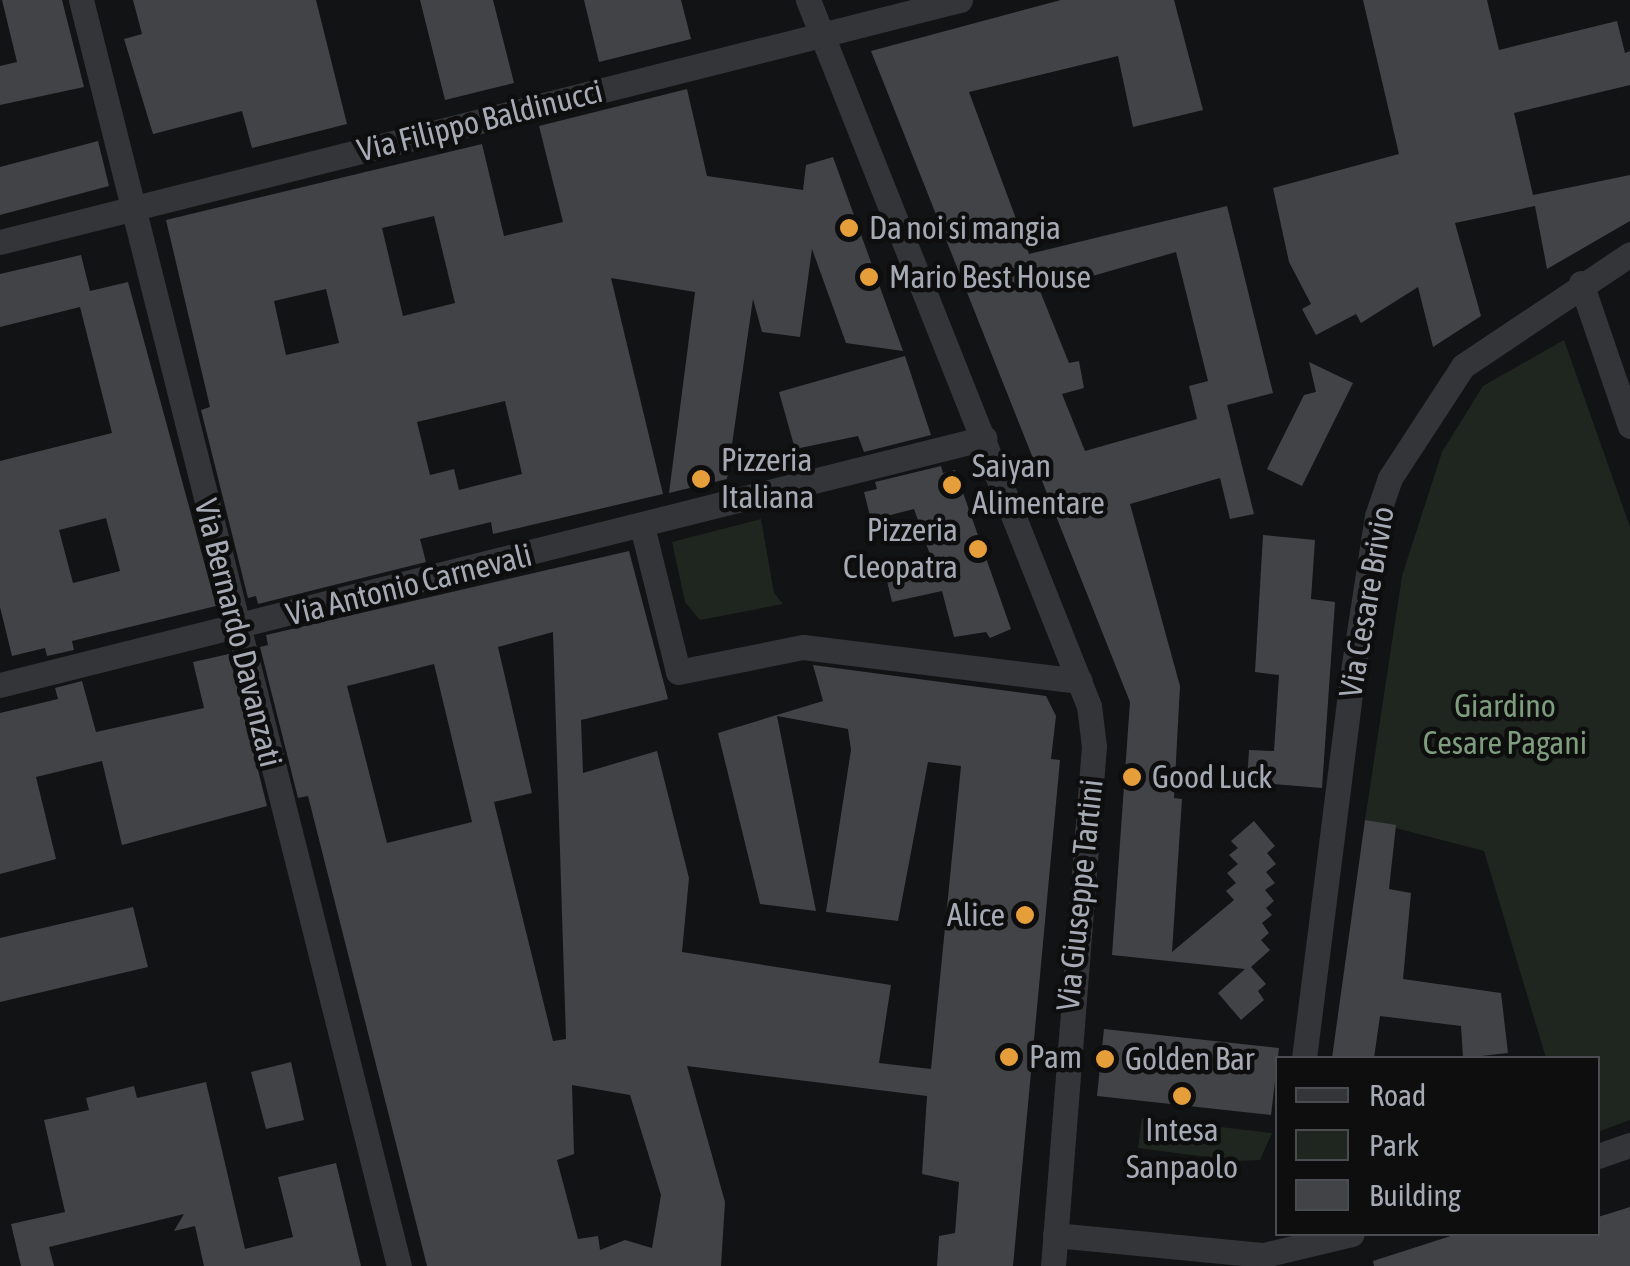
<!DOCTYPE html>
<html>
<head>
<meta charset="utf-8">
<style>
  body { margin:0 }
  #map { position:relative; width:1630px; height:1266px; overflow:hidden; background:#121314; font-family:"Asap Condensed",sans-serif }
  div>[style] { position:absolute }
  .green>* { inset:0; background:#1f261f }
  .building>* { inset:0; background:#424347 }
  .minor>* { height:25px; margin:-12.5px; padding:0 12.5px; transform-origin:12.5px; border-radius:12.5px; background:#343539 }
  .dots>* { width:28px; height:28px; translate:-50% -50%; box-sizing:border-box; border:5px solid #0e0e0f; border-radius:50% }
  span { translate:-50% -50%; white-space:nowrap; text-align:center; line-height:1.15; -webkit-text-stroke:9px #0e0e0f; paint-order:stroke }
  .street-label { font-size:32px; color:#a5aab4 }
  .poi-label { font-size:32px; color:#a5aab4 }
  .left { translate:0 -50%; text-align:left }
  .right { translate:-100% -50%; text-align:right }
  .park-label { font-size:32px; color:#7d9d7d }
  .legend { position:absolute; left:1275px; top:1056px; width:325px; height:180px; box-sizing:border-box; background:#0e0e0f; border:2px solid #4a4c51; margin:0; padding:12px 18px; list-style:none; font-size:30px; color:#a5aab4 }
  .legend li { display:flex; align-items:center; gap:20px; height:50px }
  .legend b { width:50px; border:2px solid #4a4c51 }
</style>
</head>
<body>
<div id="map">
  <div class="green">
    <i style="clip-path:polygon(1564px 340px,1630px 527px,1630px 1120px,1598px 1132px,1598px 1058px,1546px 1058px,1484px 851px,1365px 820px,1402px 576px,1442px 452px,1483px 386px)"></i>
    <i style="clip-path:polygon(761px 519px,774px 593px,783px 604px,700px 620px,685px 602px,672px 542px)"></i>
    <i style="clip-path:polygon(1142px 1118px,1272px 1133px,1260px 1160px,1238px 1161px,1138px 1148px)"></i>
  </div>
  <div class="building">
    <i style="clip-path:polygon(2px 0,62px 0,84px 87px,0 105px,0 66px,17px 62px)"></i>
    <i style="clip-path:polygon(133px 0,316px 0,347px 124px,252px 148px,242px 111px,153px 134px,124px 39px,142px 34px)"></i>
    <i style="clip-path:polygon(420px 0,493px 0,514px 83px,445px 100px)"></i>
    <i style="clip-path:polygon(584px 0,681px 0,691px 39px,599px 62px)"></i>
    <i style="clip-path:polygon(evenodd,1061px 0,1174px 0,1203px 110px,1133px 127px,1118px 56px,969px 92px,1029px 254px,1227px 206px,1273px 393px,1227px 405px,1254px 514px,1230px 519px,1220px 478px,1130px 504px,1180px 686px,1174px 798px,1182px 799px,1172px 952px,1234px 900px,1226px 891px,1236px 883px,1227px 873px,1238px 864px,1229px 855px,1238px 848px,1231px 841px,1254px 821px,1275px 846px,1267px 853px,1276px 864px,1266px 872px,1275px 883px,1265px 890px,1274px 901px,1266px 908px,1272px 915px,1262px 923px,1269px 933px,1261px 940px,1270px 950px,1251px 967px,1266px 984px,1258px 991px,1264px 1000px,1241px 1020px,1218px 993px,1245px 969px,1112px 955px,1130px 702px,871px 51px,1061px 0,1176px 252px,1208px 381px,1189px 386px,1197px 419px,1085px 451px,1062px 394px,1084px 388px,1079px 361px,1069px 363px,1040px 291px,1176px 252px)"></i>
    <i style="clip-path:polygon(1363px 0,1487px 0,1499px 50px,1617px 21px,1625px 53px,1630px 51px,1630px 85px,1514px 113px,1533px 195px,1630px 175px,1630px 221px,1547px 269px,1535px 206px,1455px 223px,1481px 316px,1433px 347px,1418px 287px,1361px 323px,1356px 314px,1316px 335px,1302px 309px,1311px 304px,1289px 262px,1273px 188px,1399px 154px)"></i>
    <i style="clip-path:polygon(evenodd,687px 89px,707px 176px,803px 190px,806px 165px,833px 157px,903px 351px,846px 343px,812px 249px,800px 337px,762px 332px,753px 299px,727px 479px,669px 493px,695px 292px,611px 278px,663px 494px,493px 534px,491px 522px,420px 539px,426px 562px,258px 604px,256px 596px,248px 598px,201px 410px,210px 407px,166px 220px,482px 144px,504px 236px,563px 222px,539px 126px,687px 89px,434px 216px,455px 303px,403px 316px,382px 228px,434px 216px,687px 89px,326px 289px,339px 343px,286px 355px,274px 301px,326px 289px,687px 89px,505px 401px,522px 474px,459px 490px,454px 469px,430px 475px,417px 422px,505px 401px)"></i>
    <i style="clip-path:polygon(98px 141px,109px 186px,0 215px,0 167px)"></i>
    <i style="clip-path:polygon(evenodd,81px 255px,90px 291px,128px 282px,216px 606px,72px 641px,74px 650px,47px 656px,45px 648px,12px 656px,0 607px,0 461px,112px 433px,80px 307px,0 327px,0 274px,81px 255px,106px 518px,120px 571px,73px 583px,59px 530px,106px 518px)"></i>
    <i style="clip-path:polygon(905px 356px,931px 435px,864px 452px,858px 436px,795px 449px,779px 392px)"></i>
    <i style="clip-path:polygon(1309px 362px,1353px 383px,1302px 486px,1267px 469px,1304px 395px,1316px 392px)"></i>
    <i style="clip-path:polygon(941px 466px,943px 473px,955px 470px,1011px 629px,990px 638px,986px 632px,954px 637px,942px 591px,892px 602px,886px 577px,934px 566px,914px 509px,871px 520px,864px 492px,877px 489px,875px 482px)"></i>
    <i style="clip-path:polygon(1263px 535px,1315px 540px,1311px 599px,1335px 602px,1322px 788px,1247px 782px,1249px 750px,1274px 751px,1279px 675px,1255px 672px)"></i>
    <i style="clip-path:polygon(evenodd,629px 551px,668px 699px,581px 720px,583px 773px,657px 751px,689px 878px,682px 952px,891px 985px,879px 1063px,931px 1069px,961px 766px,928px 762px,898px 921px,826px 912px,851px 750px,848px 729px,777px 716px,816px 911px,760px 904px,718px 733px,823px 701px,813px 665px,1046px 696px,1056px 716px,1051px 759px,1060px 760px,1013px 1266px,937px 1266px,939px 1236px,955px 1233px,959px 1182px,922px 1174px,927px 1096px,687px 1066px,725px 1202px,721px 1266px,427px 1266px,308px 796px,298px 798px,260px 647px,268px 645px,266px 635px,629px 551px,553px 632px,566px 1039px,553px 1041px,494px 802px,532px 793px,498px 647px,553px 632px,629px 551px,434px 664px,472px 822px,387px 843px,347px 686px,434px 664px,629px 551px,572px 1085px,630px 1095px,661px 1195px,652px 1248px,625px 1240px,600px 1250px,598px 1236px,578px 1239px,557px 1160px,574px 1154px,572px 1085px)"></i>
    <i style="clip-path:polygon(229px 654px,267px 806px,122px 845px,102px 761px,36px 777px,56px 859px,0 874px,0 713px,58px 699px,55px 688px,82px 681px,96px 732px,204px 708px,193px 662px)"></i>
    <i style="clip-path:polygon(1365px 820px,1396px 825px,1389px 889px,1411px 893px,1403px 979px,1501px 993px,1508px 1053px,1463px 1058px,1461px 1026px,1380px 1016px,1374px 1058px,1332px 1058px)"></i>
    <i style="clip-path:polygon(133px 907px,148px 967px,0 1002px,0 938px)"></i>
    <i style="clip-path:polygon(1104px 1029px,1279px 1048px,1271px 1115px,1097px 1096px)"></i>
    <i style="clip-path:polygon(291px 1062px,304px 1120px,266px 1129px,251px 1072px)"></i>
    <i style="clip-path:polygon(206px 1082px,245px 1249px,293px 1237px,278px 1177px,336px 1163px,361px 1266px,204px 1266px,195px 1226px,174px 1231px,184px 1214px,49px 1247px,54px 1266px,21px 1266px,11px 1224px,65px 1212px,44px 1120px,89px 1110px,86px 1098px,134px 1086px,137px 1098px)"></i>
    <i style="clip-path:polygon(1630px 1207px,1630px 1266px,1374px 1266px,1373px 1261px,1457px 1234px,1598px 1234px,1598px 1217px)"></i>
  </div>
  <div class="minor">
    <i style="left:81px;top:0;width:1305px;rotate:75.9deg"></i>
    <i style="left:808px;top:0;width:760px;rotate:68.3deg"></i>
    <i style="left:1089px;top:706px;width:40px;rotate:82.9deg"></i>
    <i style="left:1094px;top:746px;width:522px;rotate:94.51deg"></i>
    <i style="left:0;top:242px;width:990px;rotate:-14.15deg"></i>
    <i style="left:1581px;top:283px;width:151px;rotate:71.1deg"></i>
    <i style="left:642px;top:526px;width:150px;rotate:76.1deg"></i>
    <i style="left:678px;top:672px;width:127px;rotate:-11.3deg"></i>
    <i style="left:803px;top:647px;width:279px;rotate:7deg"></i>
    <i style="left:0;top:685px;width:1015px;rotate:-14.08deg"></i>
    <i style="left:1304px;top:1058px;width:377px;rotate:-82.8deg"></i>
    <i style="left:1351px;top:684px;width:170px;rotate:-81.2deg"></i>
    <i style="left:1377px;top:516px;width:40px;rotate:-71.1deg"></i>
    <i style="left:1390px;top:478px;width:134px;rotate:-56.9deg"></i>
    <i style="left:1463px;top:366px;width:201px;rotate:-33.8deg"></i>
    <i style="left:1598px;top:1156px;width:34px;rotate:-19deg"></i>
    <i style="left:1055px;top:1235px;width:210px;rotate:5.5deg"></i>
    <i style="left:1264px;top:1255px;width:90px;rotate:-13.4deg"></i>
  </div>
  <div class="dots">
    <i style="left:849px;top:228px;background:#e59e39"></i>
    <i style="left:869px;top:277px;background:#e59e39"></i>
    <i style="left:701px;top:479px;background:#e59e39"></i>
    <i style="left:952px;top:485px;background:#e59e39"></i>
    <i style="left:978px;top:549px;background:#e59e39"></i>
    <i style="left:1132px;top:777px;background:#e59e39"></i>
    <i style="left:1025px;top:915px;background:#e59e39"></i>
    <i style="left:1009px;top:1057px;background:#e59e39"></i>
    <i style="left:1105px;top:1059px;background:#e59e39"></i>
    <i style="left:1182px;top:1096px;background:#e59e39"></i>
  </div>
  <div class="street-label">
    <span style="left:480px;top:121px;rotate:-14deg">Via Filippo Baldinucci</span>
    <span style="left:409px;top:585px;rotate:-14deg">Via Antonio Carnevali</span>
    <span style="left:1367px;top:602px;rotate:-80deg">Via Cesare Brivio</span>
    <span style="left:238px;top:633px;rotate:76deg">Via Bernardo Davanzati</span>
    <span style="left:1080px;top:895px;rotate:-84deg">Via Giuseppe Tartini</span>
  </div>
  <div class="poi-label">
    <span class="left" style="left:869px;top:228px">Da noi si mangia</span>
    <span class="left" style="left:889px;top:277px">Mario Best House</span>
    <span class="left" style="left:721px;top:479px">Pizzeria<br>Italiana</span>
    <span class="left" style="left:972px;top:485px">Saiyan<br>Alimentare</span>
    <span class="right" style="left:958px;top:549px">Pizzeria<br>Cleopatra</span>
    <span class="left" style="left:1152px;top:777px">Good Luck</span>
    <span class="right" style="left:1005px;top:915px">Alice</span>
    <span class="left" style="left:1029px;top:1057px">Pam</span>
    <span class="left" style="left:1125px;top:1059px">Golden Bar</span>
    <span style="left:1182px;top:1149px">Intesa<br>Sanpaolo</span>
  </div>
  <div class="park-label">
    <span style="left:1505px;top:725px">Giardino<br>Cesare Pagani</span>
  </div>
  <ul class="legend">
  <li><b style="height:12px;background:#343539"></b>Road</li>
  <li><b style="height:28px;background:#1f261f"></b>Park</li>
  <li><b style="height:28px;background:#424347"></b>Building</li>
  </ul>
</div>
</body>
</html>
